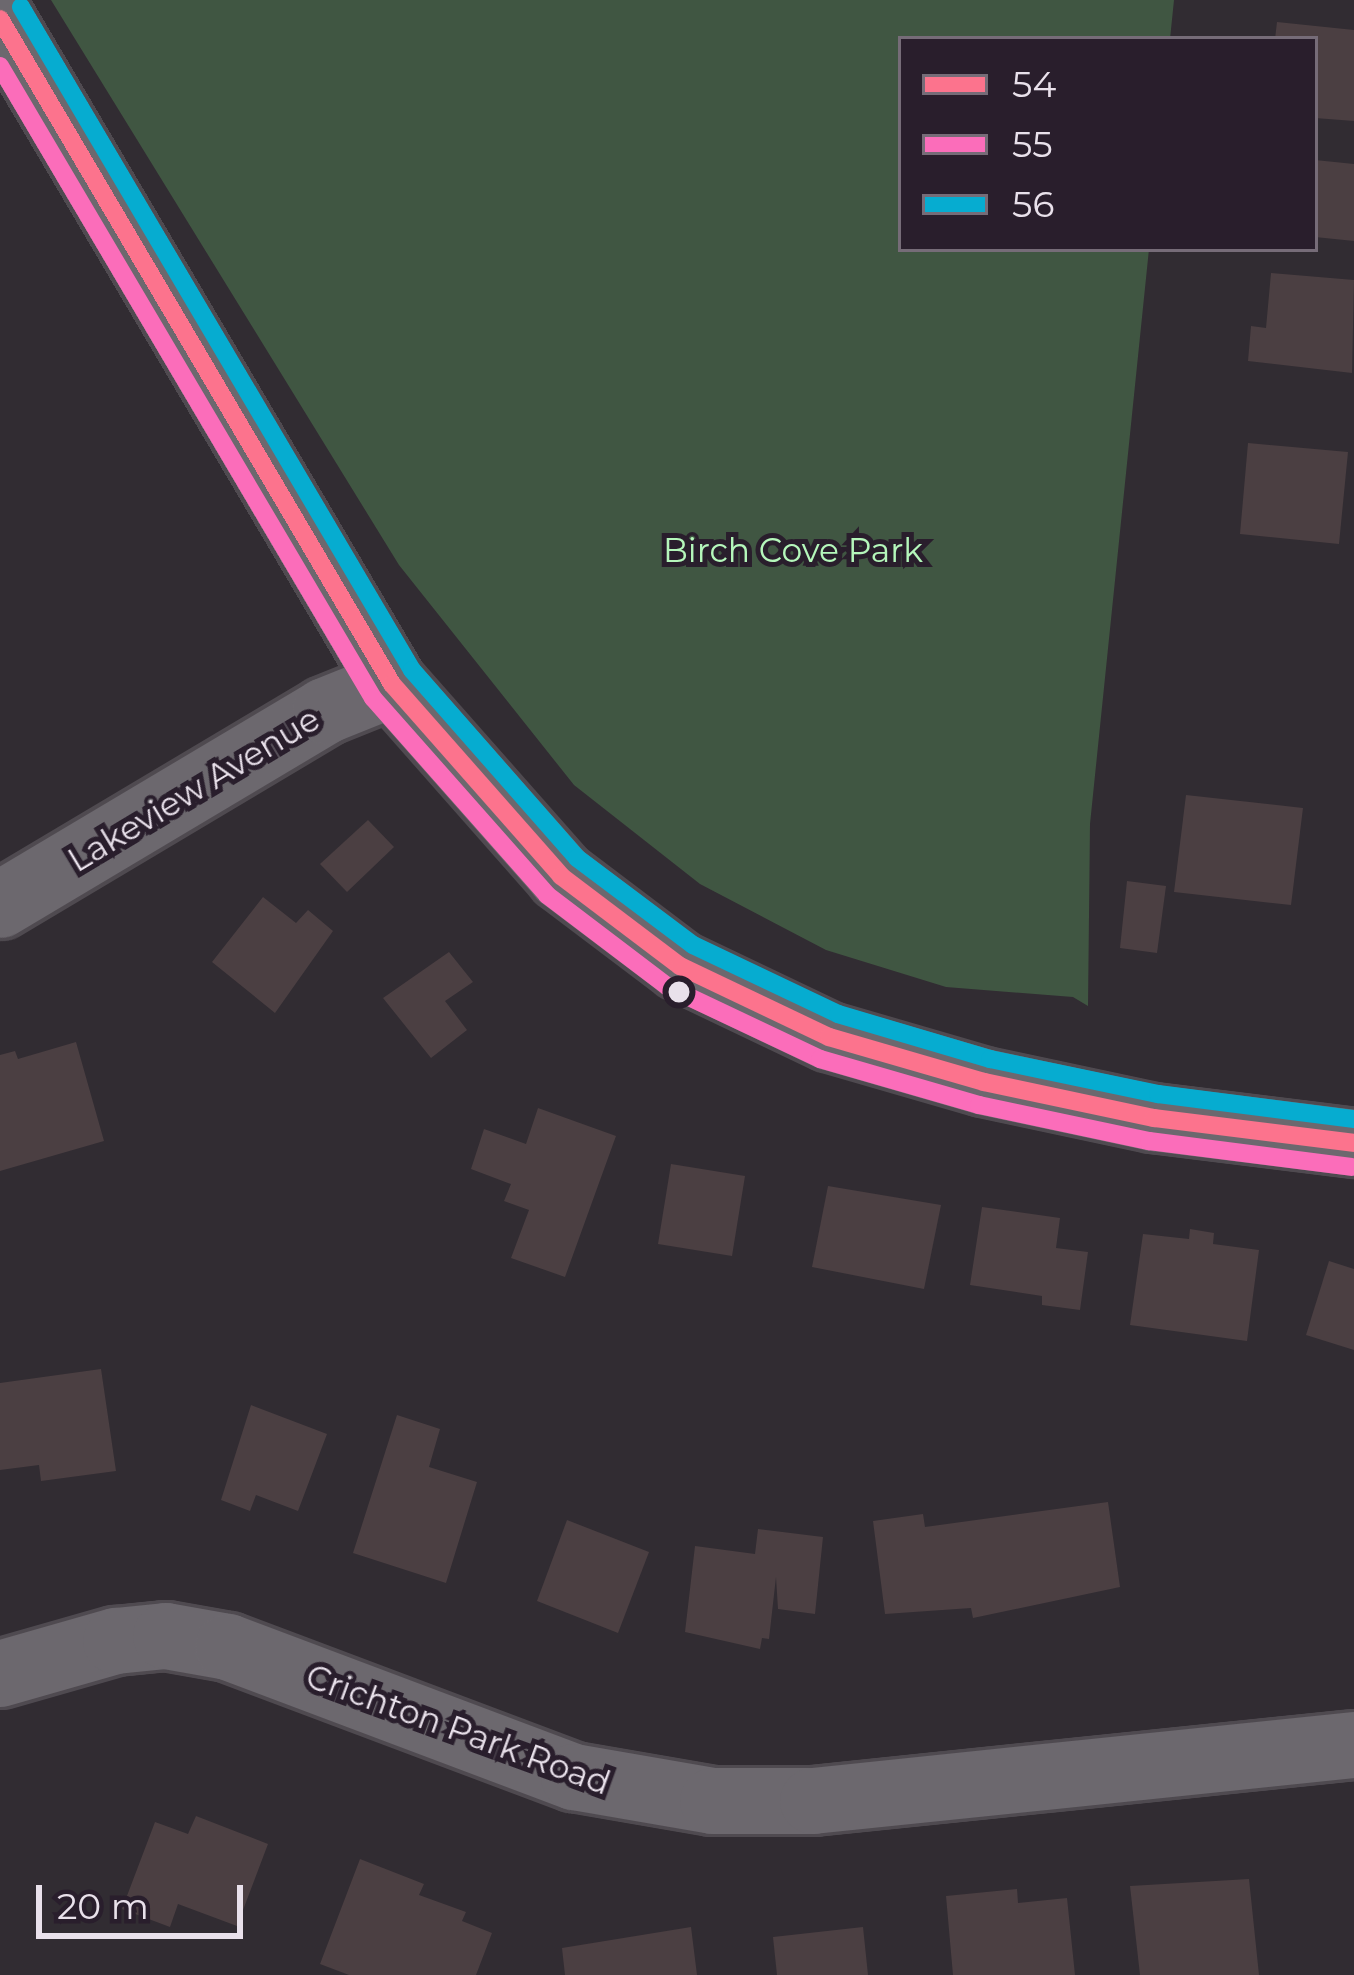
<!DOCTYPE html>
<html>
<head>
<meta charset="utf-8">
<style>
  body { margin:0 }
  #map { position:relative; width:1354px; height:1975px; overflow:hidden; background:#312c32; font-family:Montserrat,sans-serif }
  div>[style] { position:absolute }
  .green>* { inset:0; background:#405642 }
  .building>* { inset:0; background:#4b3f42 }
  .roads { filter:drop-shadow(3px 0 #4f4a50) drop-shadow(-3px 0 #4f4a50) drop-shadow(0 3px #4f4a50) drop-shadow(0 -3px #4f4a50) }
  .minor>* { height:66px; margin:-33px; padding:0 33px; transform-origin:33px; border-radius:33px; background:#6c686e }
  .bus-1>* { height:18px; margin:-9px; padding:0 9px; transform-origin:9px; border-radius:9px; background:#fc738d }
  .bus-2>* { height:18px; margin:-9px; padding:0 9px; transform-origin:9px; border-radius:9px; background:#fb6dba }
  .bus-3>* { height:18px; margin:-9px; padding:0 9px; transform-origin:9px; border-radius:9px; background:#06acd0 }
  .dots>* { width:33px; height:33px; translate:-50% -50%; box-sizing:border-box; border:6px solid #291e2c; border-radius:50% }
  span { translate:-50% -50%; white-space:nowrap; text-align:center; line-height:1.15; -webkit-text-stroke:10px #291e2c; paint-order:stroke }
  .park-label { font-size:33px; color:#b5f7bb }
  .street-label { font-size:33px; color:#e9e1eb }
  .legend { position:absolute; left:898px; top:36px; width:420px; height:216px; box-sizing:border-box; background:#291e2c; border:3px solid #766c78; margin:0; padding:15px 21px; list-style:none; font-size:36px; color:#e9e1eb }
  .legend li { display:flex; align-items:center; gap:24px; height:60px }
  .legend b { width:60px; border:3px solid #766c78 }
  .scale { position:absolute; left:36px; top:1885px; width:207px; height:54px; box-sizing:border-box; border:6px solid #e9e1eb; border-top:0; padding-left:15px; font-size:36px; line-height:42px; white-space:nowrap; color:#e9e1eb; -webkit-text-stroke:9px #291e2c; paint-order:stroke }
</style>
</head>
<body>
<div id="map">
  <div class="green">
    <i style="clip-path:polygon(51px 0,1174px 0,1170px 39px,901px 39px,901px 249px,1149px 249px,1090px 824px,1088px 1006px,1073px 997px,946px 987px,826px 950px,700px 884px,574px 785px,399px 565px)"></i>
  </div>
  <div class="building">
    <i style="clip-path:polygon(1277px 22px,1354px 30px,1354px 121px,1315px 118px,1315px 39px,1275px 39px)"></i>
    <i style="clip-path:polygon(1315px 160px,1354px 164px,1354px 241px,1315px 237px)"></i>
    <i style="clip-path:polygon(1271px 273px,1354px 280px,1352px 373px,1248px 361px,1251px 326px,1266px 328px)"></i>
    <i style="clip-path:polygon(1248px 443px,1348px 452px,1339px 544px,1240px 534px)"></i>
    <i style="clip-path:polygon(1186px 795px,1303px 808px,1291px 905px,1174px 892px)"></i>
    <i style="clip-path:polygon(368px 820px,394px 847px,347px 892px,320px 864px)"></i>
    <i style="clip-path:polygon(1127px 881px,1166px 886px,1157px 953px,1120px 948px)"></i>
    <i style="clip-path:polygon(263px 897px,296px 923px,308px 910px,333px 931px,275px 1013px,212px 962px)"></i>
    <i style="clip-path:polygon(449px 952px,473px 982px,445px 1001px,467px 1030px,431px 1058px,383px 998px)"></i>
    <i style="clip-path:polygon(76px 1042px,104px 1141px,0 1171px,0 1055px,15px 1051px,18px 1059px)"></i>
    <i style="clip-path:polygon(538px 1108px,616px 1136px,565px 1277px,511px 1258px,529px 1210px,504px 1201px,511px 1184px,471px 1169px,484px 1129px,526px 1144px)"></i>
    <i style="clip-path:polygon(671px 1164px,745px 1176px,732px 1256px,658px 1244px)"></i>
    <i style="clip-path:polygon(828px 1186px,941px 1205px,924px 1289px,812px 1267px)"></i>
    <i style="clip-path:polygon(982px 1207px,1060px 1218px,1056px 1248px,1088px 1252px,1080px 1310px,1042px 1305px,1042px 1296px,970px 1285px)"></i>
    <i style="clip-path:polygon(1190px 1229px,1214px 1233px,1213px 1244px,1259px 1250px,1247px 1341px,1130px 1325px,1143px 1234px,1189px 1239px)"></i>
    <i style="clip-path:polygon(1329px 1261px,1354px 1269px,1354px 1350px,1306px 1335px)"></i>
    <i style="clip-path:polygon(101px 1369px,116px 1471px,41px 1481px,39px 1465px,0 1470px,0 1383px)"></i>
    <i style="clip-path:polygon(251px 1405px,327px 1434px,298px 1511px,256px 1495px,250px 1511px,221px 1500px)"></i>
    <i style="clip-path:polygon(397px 1415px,440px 1429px,429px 1467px,477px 1482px,446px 1583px,353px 1553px)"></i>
    <i style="clip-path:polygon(1108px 1502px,1120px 1587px,973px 1618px,971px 1608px,885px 1614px,873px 1521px,923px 1514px,925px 1527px)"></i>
    <i style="clip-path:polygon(567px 1520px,649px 1552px,618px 1633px,537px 1601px)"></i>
    <i style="clip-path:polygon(758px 1529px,823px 1537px,815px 1614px,778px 1609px,776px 1577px,769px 1639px,762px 1638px,760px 1649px,685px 1632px,695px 1546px,755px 1554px)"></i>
    <i style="clip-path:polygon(196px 1816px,268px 1844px,237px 1926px,178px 1904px,170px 1927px,122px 1909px,155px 1822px,188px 1834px)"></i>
    <i style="clip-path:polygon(360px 1859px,424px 1884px,419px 1895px,466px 1912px,462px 1921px,492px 1933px,476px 1975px,349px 1975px,320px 1964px)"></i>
    <i style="clip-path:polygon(1249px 1879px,1259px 1975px,1140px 1975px,1130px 1886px)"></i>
    <i style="clip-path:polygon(1017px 1889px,1018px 1903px,1067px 1898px,1075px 1975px,953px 1975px,946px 1896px)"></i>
    <i style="clip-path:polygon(691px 1927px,697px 1975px,565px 1975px,562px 1948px)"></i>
    <i style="clip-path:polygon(863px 1927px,868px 1975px,777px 1975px,773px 1937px)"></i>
  </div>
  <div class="roads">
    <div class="minor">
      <i style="left:0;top:19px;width:772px;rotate:59.48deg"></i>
      <i style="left:392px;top:684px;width:256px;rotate:48.6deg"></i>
      <i style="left:561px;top:876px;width:149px;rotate:37.1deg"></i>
      <i style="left:680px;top:966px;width:165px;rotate:25.5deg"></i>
      <i style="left:829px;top:1037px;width:161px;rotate:16.2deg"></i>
      <i style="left:984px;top:1082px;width:174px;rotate:12deg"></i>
      <i style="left:1154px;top:1118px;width:202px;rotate:7.1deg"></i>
      <i style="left:0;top:905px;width:378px;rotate:-30.8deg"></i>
      <i style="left:325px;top:711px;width:72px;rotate:-21.9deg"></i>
      <i style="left:0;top:1674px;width:121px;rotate:-15.9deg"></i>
      <i style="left:116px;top:1641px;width:50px;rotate:-5.7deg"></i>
      <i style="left:166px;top:1636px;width:63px;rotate:10.1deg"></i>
      <i style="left:228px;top:1647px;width:370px;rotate:20.6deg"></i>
      <i style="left:574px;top:1777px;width:141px;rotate:9.8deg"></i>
      <i style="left:713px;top:1801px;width:100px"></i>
      <i style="left:813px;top:1801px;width:544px;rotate:-5.91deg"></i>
    </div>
  </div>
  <div class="bus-1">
    <i style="left:0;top:19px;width:772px;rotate:59.48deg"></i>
    <i style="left:392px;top:684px;width:256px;rotate:48.6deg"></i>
    <i style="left:561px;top:876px;width:149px;rotate:37.1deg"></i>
    <i style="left:680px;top:966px;width:165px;rotate:25.5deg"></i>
    <i style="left:829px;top:1037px;width:161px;rotate:16.2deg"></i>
    <i style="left:984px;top:1082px;width:174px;rotate:12deg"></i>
    <i style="left:1154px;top:1118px;width:202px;rotate:7.1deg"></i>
  </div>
  <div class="bus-2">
    <i style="left:0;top:66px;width:734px;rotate:59.45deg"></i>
    <i style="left:373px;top:698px;width:263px;rotate:48.5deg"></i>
    <i style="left:547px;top:895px;width:152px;rotate:37.2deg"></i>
    <i style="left:668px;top:987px;width:168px;rotate:25.3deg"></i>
    <i style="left:820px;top:1059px;width:166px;rotate:16.1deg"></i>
    <i style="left:979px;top:1105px;width:174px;rotate:12deg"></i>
    <i style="left:1149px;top:1141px;width:204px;rotate:7.3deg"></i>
  </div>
  <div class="bus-3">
    <i style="left:21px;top:7px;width:770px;rotate:59.47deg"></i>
    <i style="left:412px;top:670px;width:250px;rotate:48.7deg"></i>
    <i style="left:577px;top:858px;width:145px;rotate:36.9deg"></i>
    <i style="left:693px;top:945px;width:161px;rotate:25.4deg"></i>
    <i style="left:838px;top:1014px;width:159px;rotate:16.5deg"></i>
    <i style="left:990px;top:1059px;width:172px;rotate:11.8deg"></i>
    <i style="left:1158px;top:1094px;width:198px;rotate:7.3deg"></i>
  </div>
  <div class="dots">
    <i style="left:679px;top:992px;background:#e9e1eb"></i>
  </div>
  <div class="park-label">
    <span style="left:793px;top:551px">Birch Cove Park</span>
  </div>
  <div class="street-label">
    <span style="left:194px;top:790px;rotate:-31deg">Lakeview Avenue</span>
    <span style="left:458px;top:1730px;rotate:20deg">Crichton Park Road</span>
  </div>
  <ul class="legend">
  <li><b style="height:15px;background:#fc738d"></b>54</li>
  <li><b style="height:15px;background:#fb6dba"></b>55</li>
  <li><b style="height:15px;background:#06acd0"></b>56</li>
  </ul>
  <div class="scale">20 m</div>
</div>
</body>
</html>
